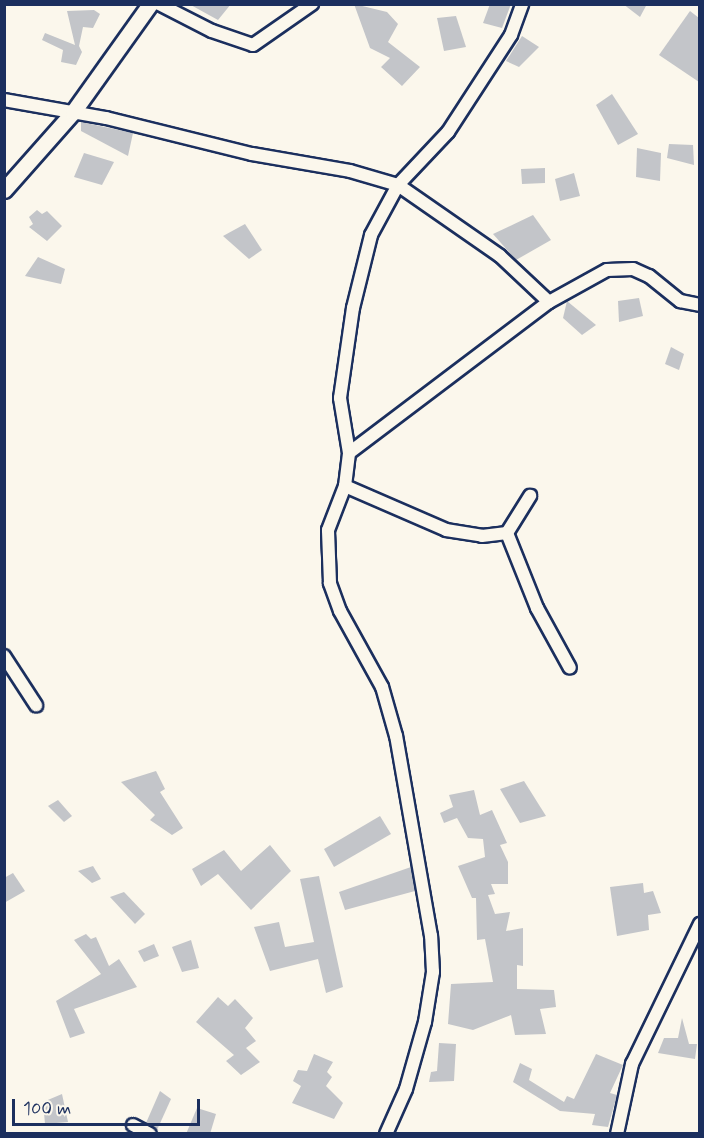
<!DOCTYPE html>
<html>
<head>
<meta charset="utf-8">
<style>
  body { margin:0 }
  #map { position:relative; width:704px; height:1138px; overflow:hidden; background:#fbf7ec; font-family:Mynerve,sans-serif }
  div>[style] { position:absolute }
  .building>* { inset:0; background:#c3c5c9 }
  .roads { filter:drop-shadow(2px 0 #1b2f5e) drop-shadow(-2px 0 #1b2f5e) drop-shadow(0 2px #1b2f5e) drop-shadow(0 -2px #1b2f5e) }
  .minor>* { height:12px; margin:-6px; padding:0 6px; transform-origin:6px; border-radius:6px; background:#fbf7ec }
  .tertiary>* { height:15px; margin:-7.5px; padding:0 7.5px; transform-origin:7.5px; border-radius:7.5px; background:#fbf7ec }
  span { translate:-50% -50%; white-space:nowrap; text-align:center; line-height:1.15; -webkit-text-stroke:4.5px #fbf7ec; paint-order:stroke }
  .frame { position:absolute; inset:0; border:6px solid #1b2f5e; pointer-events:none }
  .scale { position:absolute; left:12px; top:1099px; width:188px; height:27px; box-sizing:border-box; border:3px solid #1b2f5e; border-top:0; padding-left:8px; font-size:18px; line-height:21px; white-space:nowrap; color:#1b2f5e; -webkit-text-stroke:4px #fbf7ec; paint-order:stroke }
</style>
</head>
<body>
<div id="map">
  <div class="building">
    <i style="clip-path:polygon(189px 4px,231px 4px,218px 20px)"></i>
    <i style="clip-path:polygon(354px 4px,387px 12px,398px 24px,388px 42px,420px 67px,402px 86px,381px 67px,390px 58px,370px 48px)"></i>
    <i style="clip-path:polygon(490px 4px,511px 4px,502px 28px,483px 23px)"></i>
    <i style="clip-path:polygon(623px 4px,647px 4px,640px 17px)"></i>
    <i style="clip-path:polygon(94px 10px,100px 14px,93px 28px,83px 27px,79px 46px,82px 52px,76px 65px,61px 62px,63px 50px,42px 40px,45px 33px,75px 45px,67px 11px)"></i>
    <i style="clip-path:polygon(690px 11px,699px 18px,699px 82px,659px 55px)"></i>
    <i style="clip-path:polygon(456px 16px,466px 47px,444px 51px,437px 18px)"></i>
    <i style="clip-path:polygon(522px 36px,539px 47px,519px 67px,506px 61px)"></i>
    <i style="clip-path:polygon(612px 94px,638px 134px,618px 145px,596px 105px)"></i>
    <i style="clip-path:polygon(81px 122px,133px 133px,128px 156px,81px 131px)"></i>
    <i style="clip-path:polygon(669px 144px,693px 145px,694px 165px,667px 158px)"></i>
    <i style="clip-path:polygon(637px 148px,661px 153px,660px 181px,636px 177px)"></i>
    <i style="clip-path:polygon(84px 153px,114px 162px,102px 185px,74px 177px)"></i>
    <i style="clip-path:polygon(545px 168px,545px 183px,522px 184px,521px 169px)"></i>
    <i style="clip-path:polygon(574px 173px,580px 196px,560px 201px,555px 179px)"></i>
    <i style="clip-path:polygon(37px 210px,42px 214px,47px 211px,62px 226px,47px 241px,29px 227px,33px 224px,29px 217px)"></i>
    <i style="clip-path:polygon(533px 215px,551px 240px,516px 260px,493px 234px)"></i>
    <i style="clip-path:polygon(245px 224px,262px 250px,249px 259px,223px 236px)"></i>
    <i style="clip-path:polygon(38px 257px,65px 269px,61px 284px,25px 276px)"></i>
    <i style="clip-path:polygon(639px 298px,643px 316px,619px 322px,618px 301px)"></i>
    <i style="clip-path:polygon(567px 301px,596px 325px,582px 335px,563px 318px)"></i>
    <i style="clip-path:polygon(671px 347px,684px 354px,679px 370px,665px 364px)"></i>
    <i style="clip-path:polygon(156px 771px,165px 789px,160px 792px,183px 828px,172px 835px,150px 820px,155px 815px,121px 782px)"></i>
    <i style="clip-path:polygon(524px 781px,546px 816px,520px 823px,500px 789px)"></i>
    <i style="clip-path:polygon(474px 790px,480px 815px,492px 810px,507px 843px,500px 845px,508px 862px,508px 884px,491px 884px,495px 894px,488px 895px,495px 914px,510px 912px,506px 931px,523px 928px,523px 966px,517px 965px,517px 989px,554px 990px,556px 1007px,540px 1009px,546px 1034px,515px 1035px,511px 1015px,473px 1030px,448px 1024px,451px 984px,493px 982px,485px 939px,477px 940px,476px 898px,472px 898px,458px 866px,485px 857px,483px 839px,468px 838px,457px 818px,444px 823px,440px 813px,453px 807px,449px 795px)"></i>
    <i style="clip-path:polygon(58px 800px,72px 816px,64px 822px,48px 806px)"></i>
    <i style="clip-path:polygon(380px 816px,391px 834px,334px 867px,324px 849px)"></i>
    <i style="clip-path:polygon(270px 845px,291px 871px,251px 910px,218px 874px,201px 886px,192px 869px,224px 850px,241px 871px)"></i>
    <i style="clip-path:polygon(93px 866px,101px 879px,92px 883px,78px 871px)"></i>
    <i style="clip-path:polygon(411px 867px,415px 891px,345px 910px,339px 892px)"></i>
    <i style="clip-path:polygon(13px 873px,25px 891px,4px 903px,4px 878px)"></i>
    <i style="clip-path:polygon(319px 876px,343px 987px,326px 993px,318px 959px,270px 971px,254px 927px,279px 922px,285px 947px,314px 942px,300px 879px)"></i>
    <i style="clip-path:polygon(643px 883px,644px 893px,653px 891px,661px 913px,648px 915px,649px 930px,617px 936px,610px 887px)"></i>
    <i style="clip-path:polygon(124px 892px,145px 914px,135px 924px,110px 897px)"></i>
    <i style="clip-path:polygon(86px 934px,91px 939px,96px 937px,109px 966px,119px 959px,137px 987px,74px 1009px,85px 1033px,70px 1038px,56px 1001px,101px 974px,74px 940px)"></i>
    <i style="clip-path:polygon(191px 940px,199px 968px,182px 972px,172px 947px)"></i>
    <i style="clip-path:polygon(154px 944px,159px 956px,144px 962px,138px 951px)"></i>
    <i style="clip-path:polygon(218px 997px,228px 1006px,235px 999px,253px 1018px,245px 1028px,256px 1041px,246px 1048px,260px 1062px,241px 1075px,226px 1061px,234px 1055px,196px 1022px)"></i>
    <i style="clip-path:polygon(682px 1018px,689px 1044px,697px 1044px,695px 1059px,658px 1053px,664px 1038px,678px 1038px)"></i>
    <i style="clip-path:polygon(439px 1043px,456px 1044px,454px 1081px,429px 1082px,431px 1072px,437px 1071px)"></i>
    <i style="clip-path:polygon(314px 1054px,333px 1062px,327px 1072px,332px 1077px,326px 1086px,343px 1103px,334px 1119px,292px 1103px,301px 1086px,293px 1081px,298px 1070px,307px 1071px)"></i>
    <i style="clip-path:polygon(596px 1054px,623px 1065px,610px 1093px,617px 1095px,608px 1127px,592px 1125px,595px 1114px,560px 1111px,513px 1082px,520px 1063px,532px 1069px,529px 1080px,564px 1102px,567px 1096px,574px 1099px)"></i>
    <i style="clip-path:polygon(160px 1091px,171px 1099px,157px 1130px,146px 1123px)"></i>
    <i style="clip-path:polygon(62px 1094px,68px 1122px,45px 1124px,43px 1102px)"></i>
    <i style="clip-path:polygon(197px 1108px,216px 1114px,210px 1134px,186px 1134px)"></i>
  </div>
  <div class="roads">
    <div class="minor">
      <i style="left:159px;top:4px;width:59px;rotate:27deg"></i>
      <i style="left:212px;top:31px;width:43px;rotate:18.9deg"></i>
      <i style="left:253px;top:45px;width:72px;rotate:-34.8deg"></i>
      <i style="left:4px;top:100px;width:104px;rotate:10deg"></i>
      <i style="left:106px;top:118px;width:150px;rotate:13.9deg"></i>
      <i style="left:252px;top:154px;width:99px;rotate:9.8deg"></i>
      <i style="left:350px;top:171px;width:50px;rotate:16.3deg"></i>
      <i style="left:398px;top:185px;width:124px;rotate:34.8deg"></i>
      <i style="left:500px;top:256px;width:67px;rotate:43.2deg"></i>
      <i style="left:349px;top:453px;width:251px;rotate:-37.1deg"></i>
      <i style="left:549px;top:302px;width:66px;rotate:-28.9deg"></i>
      <i style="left:607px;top:270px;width:26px;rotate:-2deg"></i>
      <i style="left:633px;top:269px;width:17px;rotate:24deg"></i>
      <i style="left:649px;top:276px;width:40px;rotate:39deg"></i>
      <i style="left:680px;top:301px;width:20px;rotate:11deg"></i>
      <i style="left:345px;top:486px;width:110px;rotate:23.5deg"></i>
      <i style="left:446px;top:530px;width:36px;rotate:9deg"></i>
      <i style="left:482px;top:536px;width:25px;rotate:-7deg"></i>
      <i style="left:507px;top:533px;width:44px;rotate:-58.1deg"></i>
      <i style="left:507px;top:533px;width:81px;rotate:68.2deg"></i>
      <i style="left:537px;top:608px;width:68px;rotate:61.2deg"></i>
      <i style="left:4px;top:656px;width:59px;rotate:56.9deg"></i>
      <i style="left:133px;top:1125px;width:19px;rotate:28deg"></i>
      <i style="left:386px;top:1134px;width:49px;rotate:-66deg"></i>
      <i style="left:406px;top:1089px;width:70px;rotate:-74.2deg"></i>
      <i style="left:425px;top:1022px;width:51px;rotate:-80.9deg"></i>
      <i style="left:433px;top:972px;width:36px;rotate:-93deg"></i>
      <i style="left:431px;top:936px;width:203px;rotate:-99.9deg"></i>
      <i style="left:396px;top:736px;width:51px;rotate:-105.9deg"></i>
      <i style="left:382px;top:687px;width:87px;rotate:-118.9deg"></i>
      <i style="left:340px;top:611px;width:30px;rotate:-110deg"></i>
      <i style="left:330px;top:583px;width:53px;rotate:-92.2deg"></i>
      <i style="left:328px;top:530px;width:47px;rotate:-68.9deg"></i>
      <i style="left:345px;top:486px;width:33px;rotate:-83deg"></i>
      <i style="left:349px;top:453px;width:56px;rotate:-99.3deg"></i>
      <i style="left:340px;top:398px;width:91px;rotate:-81.8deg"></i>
      <i style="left:353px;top:308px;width:75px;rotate:-76.1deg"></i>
      <i style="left:371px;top:235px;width:57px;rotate:-61.6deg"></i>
      <i style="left:398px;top:185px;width:73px;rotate:-46.7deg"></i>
      <i style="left:448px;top:132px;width:116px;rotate:-57deg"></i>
      <i style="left:511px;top:35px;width:33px;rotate:-70deg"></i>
      <i style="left:617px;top:1134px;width:72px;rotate:-77.9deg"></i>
      <i style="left:632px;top:1064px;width:156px;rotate:-64.1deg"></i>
    </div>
    <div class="tertiary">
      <i style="left:4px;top:190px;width:104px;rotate:-48.5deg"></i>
      <i style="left:73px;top:112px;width:133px;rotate:-54.5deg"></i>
    </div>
  </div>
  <div class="frame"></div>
  <div class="scale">100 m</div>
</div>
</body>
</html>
